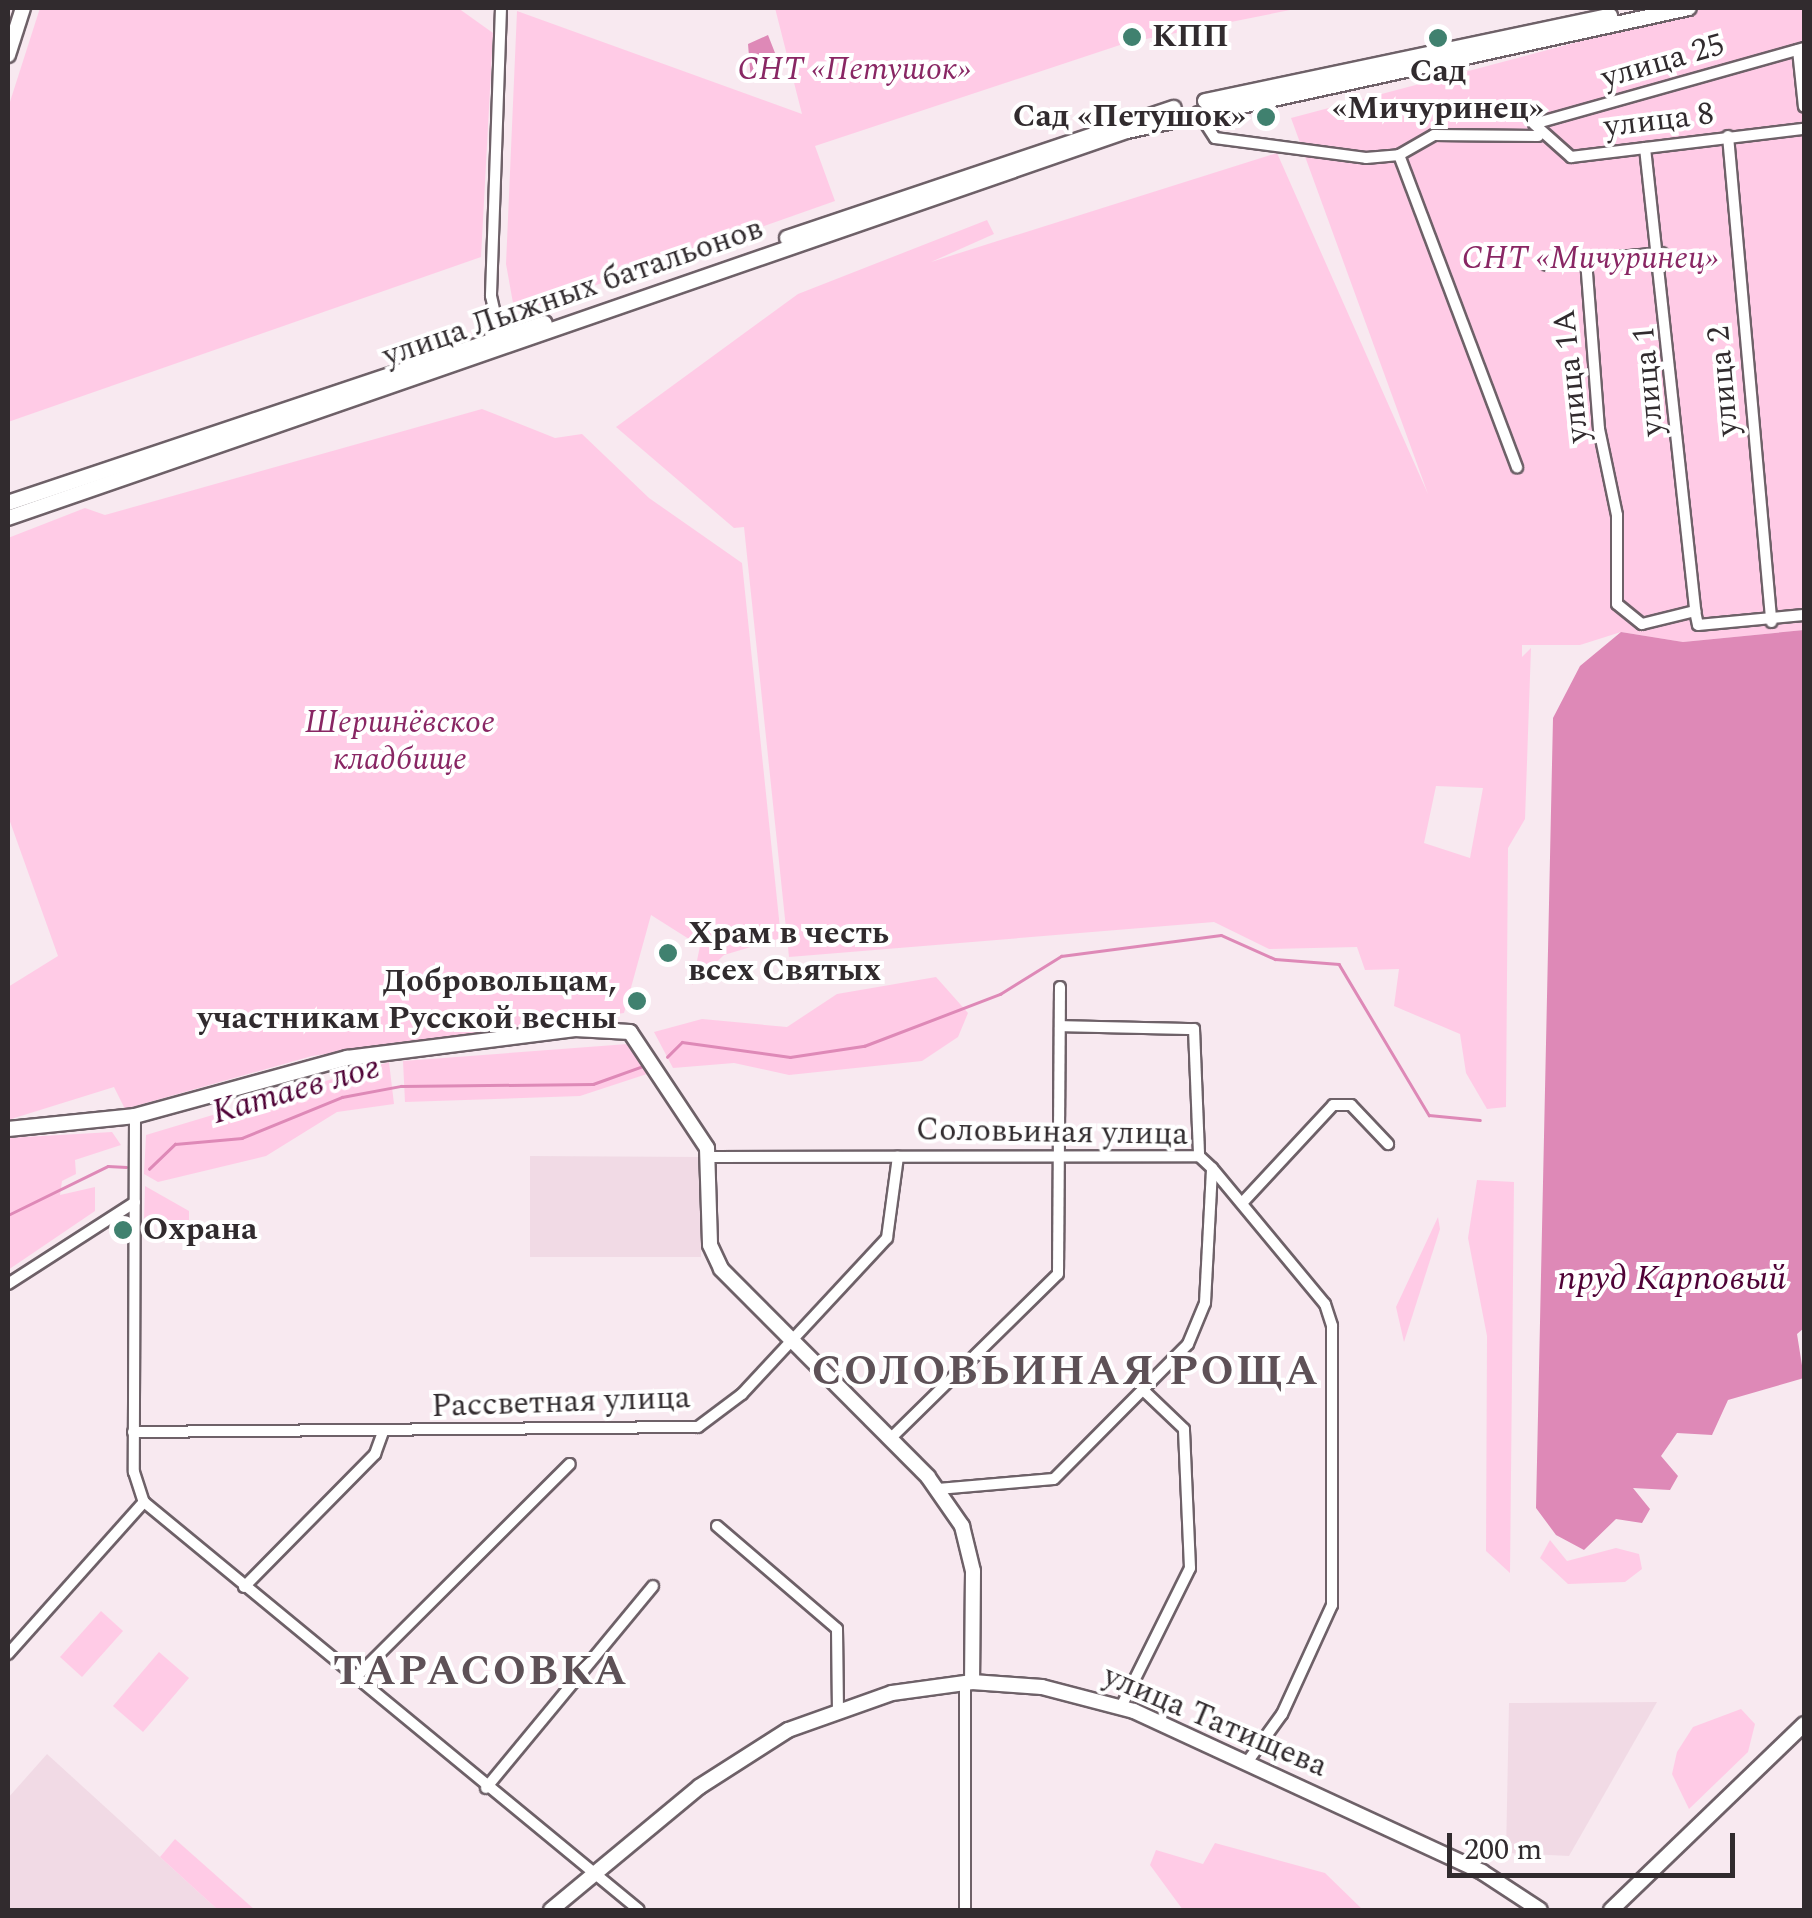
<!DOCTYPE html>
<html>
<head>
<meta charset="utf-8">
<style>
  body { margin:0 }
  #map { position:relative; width:1812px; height:1918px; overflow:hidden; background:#f8e9f0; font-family:Spectral,serif }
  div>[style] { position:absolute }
  .built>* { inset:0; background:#f1dae5 }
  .green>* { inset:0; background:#ffcbe6 }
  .water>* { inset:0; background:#de89b7 }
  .stream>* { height:2.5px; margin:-1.25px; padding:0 1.25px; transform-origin:1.25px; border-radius:1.25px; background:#de89b7 }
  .roads { filter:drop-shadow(2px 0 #6e6168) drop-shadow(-2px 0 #6e6168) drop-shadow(0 2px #6e6168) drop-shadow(0 -2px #6e6168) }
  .street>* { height:10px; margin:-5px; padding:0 5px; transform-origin:5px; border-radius:5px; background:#fff }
  .secondary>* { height:14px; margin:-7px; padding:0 7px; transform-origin:7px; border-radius:7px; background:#fff }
  .dots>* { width:28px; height:28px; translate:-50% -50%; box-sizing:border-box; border:5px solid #fff; border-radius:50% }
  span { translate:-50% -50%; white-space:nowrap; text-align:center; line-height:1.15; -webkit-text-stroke:8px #fff; paint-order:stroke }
  .poi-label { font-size:32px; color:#312b2e; font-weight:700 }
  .left { translate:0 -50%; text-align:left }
  .right { translate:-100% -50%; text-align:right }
  .street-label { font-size:32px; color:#312b2e }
  .park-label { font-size:32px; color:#892764; font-style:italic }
  .water-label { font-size:35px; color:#4f0236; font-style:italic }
  .district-label { font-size:42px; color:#5e5157; font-weight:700; letter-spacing:2.5px }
  .frame { position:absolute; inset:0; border:10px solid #312b2e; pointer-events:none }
  .scale { position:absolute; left:1447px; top:1833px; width:288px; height:45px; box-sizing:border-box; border:5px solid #312b2e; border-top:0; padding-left:12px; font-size:30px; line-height:35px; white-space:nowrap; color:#312b2e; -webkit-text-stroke:8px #fff; paint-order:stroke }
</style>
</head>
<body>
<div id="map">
  <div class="built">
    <i style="clip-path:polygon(530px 1156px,701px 1157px,701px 1257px,530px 1257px)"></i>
    <i style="clip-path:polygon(1657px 1702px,1569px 1856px,1506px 1853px,1509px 1703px)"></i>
    <i style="clip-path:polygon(47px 1754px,160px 1857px,218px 1910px,8px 1910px,8px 1798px)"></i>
  </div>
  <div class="green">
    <i style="clip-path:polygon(40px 8px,458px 8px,493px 33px,481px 257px,8px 422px,8px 108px)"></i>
    <i style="clip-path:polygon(775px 8px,1300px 8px,1126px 43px,815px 146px,835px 201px,531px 308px,513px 303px,506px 264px,517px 11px,802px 114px)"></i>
    <i style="clip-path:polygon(evenodd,1706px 8px,1804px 8px,1804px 630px,1683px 642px,1621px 632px,1580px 645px,1522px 645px,1522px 657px,1531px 648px,1525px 819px,1508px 848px,1506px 1107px,1487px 1109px,1466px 1073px,1460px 1034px,1394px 1006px,1399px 969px,1365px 970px,1357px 947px,1269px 949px,1214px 922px,789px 957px,744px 527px,734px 528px,616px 427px,798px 294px,987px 220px,994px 234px,931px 262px,1277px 153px,1428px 494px,1291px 118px,1706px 8px,1436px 786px,1483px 788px,1470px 858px,1424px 843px,1436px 786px)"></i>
    <i style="clip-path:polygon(482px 409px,555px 438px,582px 434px,649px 498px,742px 563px,781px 938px,724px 955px,692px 985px,700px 946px,651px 915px,624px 1013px,312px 1056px,125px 1109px,114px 1087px,8px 1120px,8px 987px,58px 956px,8px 816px,8px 538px,85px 508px,105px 515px)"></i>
    <i style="clip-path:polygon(936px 977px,968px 1013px,958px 1037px,922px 1061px,789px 1075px,734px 1063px,673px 1068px,654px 1032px,702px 1019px,787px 1027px,837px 994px)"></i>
    <i style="clip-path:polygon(628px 1044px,656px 1071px,580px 1096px,405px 1102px,403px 1061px)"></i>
    <i style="clip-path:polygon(389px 1062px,394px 1104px,337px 1112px,266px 1156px,158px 1182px,144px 1174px,146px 1135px)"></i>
    <i style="clip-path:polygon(112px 1132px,121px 1145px,75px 1160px,76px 1174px,62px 1181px,60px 1195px,95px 1187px,95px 1211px,8px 1270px,8px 1138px)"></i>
    <i style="clip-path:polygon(1477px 1180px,1514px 1182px,1510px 1573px,1486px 1551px,1487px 1336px,1468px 1238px)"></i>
    <i style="clip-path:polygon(145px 1186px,189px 1211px,189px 1223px,144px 1223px)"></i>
    <i style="clip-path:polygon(1438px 1217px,1440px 1229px,1404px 1342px,1396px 1307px)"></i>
    <i style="clip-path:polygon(1550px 1540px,1567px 1561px,1616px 1548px,1639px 1554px,1642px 1569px,1625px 1582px,1568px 1584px,1540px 1558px)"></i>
    <i style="clip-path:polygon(101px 1611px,123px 1631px,82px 1677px,60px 1657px)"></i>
    <i style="clip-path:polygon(159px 1652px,189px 1678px,143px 1732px,113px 1706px)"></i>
    <i style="clip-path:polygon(1741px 1709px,1755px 1724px,1748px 1752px,1689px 1809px,1672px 1774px,1677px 1752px,1693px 1727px)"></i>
    <i style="clip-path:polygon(175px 1839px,255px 1910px,218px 1910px,160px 1857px)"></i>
    <i style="clip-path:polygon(1215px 1843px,1325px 1873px,1363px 1910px,1183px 1910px,1150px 1865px,1156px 1850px,1203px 1864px)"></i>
  </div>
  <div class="water">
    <i style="clip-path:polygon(768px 35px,777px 58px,760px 64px,751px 81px,748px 44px)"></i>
    <i style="clip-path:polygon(1804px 630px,1804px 1328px,1797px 1334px,1804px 1378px,1728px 1400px,1712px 1435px,1677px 1433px,1661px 1456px,1678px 1476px,1670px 1490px,1633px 1488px,1650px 1509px,1642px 1523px,1616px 1519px,1584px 1550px,1556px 1535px,1536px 1508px,1553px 718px,1580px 666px,1621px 632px,1683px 642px)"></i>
  </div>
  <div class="stream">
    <i style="left:667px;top:1057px;width:21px;rotate:-45deg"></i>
    <i style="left:682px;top:1042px;width:109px;rotate:7.9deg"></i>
    <i style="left:790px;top:1057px;width:75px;rotate:-8.5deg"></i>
    <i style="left:864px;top:1046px;width:146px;rotate:-20.9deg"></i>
    <i style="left:1000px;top:994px;width:72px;rotate:-31.9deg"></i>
    <i style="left:1061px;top:956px;width:161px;rotate:-7.5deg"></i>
    <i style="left:1221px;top:935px;width:59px;rotate:24deg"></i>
    <i style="left:1275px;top:959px;width:64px;rotate:4.5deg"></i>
    <i style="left:1339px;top:964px;width:176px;rotate:59.2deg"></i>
    <i style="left:1429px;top:1115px;width:51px;rotate:5.6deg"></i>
    <i style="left:149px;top:1169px;width:36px;rotate:-44deg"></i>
    <i style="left:175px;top:1144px;width:67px;rotate:-5.1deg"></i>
    <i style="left:242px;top:1138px;width:108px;rotate:-22.3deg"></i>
    <i style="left:342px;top:1097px;width:60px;rotate:-10.6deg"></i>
    <i style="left:401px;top:1086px;width:192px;rotate:-0.6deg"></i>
    <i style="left:593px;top:1084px;width:56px;rotate:-19.7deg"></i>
    <i style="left:8px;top:1215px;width:111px;rotate:-26.1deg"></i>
    <i style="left:108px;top:1166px;width:18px;rotate:3deg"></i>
  </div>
  <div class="roads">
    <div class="street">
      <i style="left:501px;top:8px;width:288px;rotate:92deg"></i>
      <i style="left:491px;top:296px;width:45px;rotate:77.2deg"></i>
      <i style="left:1804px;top:48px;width:280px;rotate:164.3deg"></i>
      <i style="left:1534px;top:124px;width:50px;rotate:41.7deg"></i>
      <i style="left:1571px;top:157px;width:235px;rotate:-6.9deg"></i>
      <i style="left:1798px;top:50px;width:57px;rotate:84deg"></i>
      <i style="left:1198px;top:112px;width:31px;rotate:57deg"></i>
      <i style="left:1215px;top:138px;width:152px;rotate:7.5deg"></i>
      <i style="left:1366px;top:158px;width:33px;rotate:-5deg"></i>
      <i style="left:1399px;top:155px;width:40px;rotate:-29.7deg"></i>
      <i style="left:1434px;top:135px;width:104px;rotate:0.6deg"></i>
      <i style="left:1728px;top:136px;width:488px;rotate:84.9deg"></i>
      <i style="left:1645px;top:148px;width:466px;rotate:83.8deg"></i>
      <i style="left:1399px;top:155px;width:334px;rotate:69.3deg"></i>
      <i style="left:1662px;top:253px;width:76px;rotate:174.7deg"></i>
      <i style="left:1586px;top:260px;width:169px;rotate:85.6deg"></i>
      <i style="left:1599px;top:429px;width:88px;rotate:78.2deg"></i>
      <i style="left:1617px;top:515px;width:89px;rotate:90deg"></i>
      <i style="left:1617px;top:604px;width:32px;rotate:39deg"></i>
      <i style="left:1642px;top:624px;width:55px;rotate:-13.8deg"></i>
      <i style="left:1695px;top:611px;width:14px;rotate:78deg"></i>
      <i style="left:1698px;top:625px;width:106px;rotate:-5.4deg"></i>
      <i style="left:1547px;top:265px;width:39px;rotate:-7deg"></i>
      <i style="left:1060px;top:1026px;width:134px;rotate:1.3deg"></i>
      <i style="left:1194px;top:1029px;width:127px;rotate:87.7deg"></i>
      <i style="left:135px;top:1116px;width:356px;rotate:90.2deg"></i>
      <i style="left:134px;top:1472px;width:32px;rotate:72deg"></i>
      <i style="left:144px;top:1502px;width:641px;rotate:39.5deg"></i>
      <i style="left:710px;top:1157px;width:489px;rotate:-0.1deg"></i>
      <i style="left:1199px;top:1156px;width:18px;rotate:43deg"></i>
      <i style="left:1212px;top:1168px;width:177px;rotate:50.3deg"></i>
      <i style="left:1325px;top:1304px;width:23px;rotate:72deg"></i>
      <i style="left:1332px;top:1326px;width:279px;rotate:90deg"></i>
      <i style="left:1332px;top:1605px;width:120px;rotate:114.6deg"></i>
      <i style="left:1282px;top:1714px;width:58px;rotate:125.9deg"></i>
      <i style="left:1243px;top:1202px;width:132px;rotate:-47.1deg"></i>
      <i style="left:1333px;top:1105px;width:18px"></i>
      <i style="left:1351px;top:1105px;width:54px;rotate:46.5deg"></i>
      <i style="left:8px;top:1284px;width:151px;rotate:-32.8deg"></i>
      <i style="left:133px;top:1432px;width:565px;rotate:-0.51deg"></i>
      <i style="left:698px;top:1427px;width:55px;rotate:-36.9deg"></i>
      <i style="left:742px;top:1394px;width:213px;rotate:-47.1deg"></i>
      <i style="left:887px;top:1238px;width:82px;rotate:-82.3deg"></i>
      <i style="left:890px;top:1439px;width:235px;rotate:-44.5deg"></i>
      <i style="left:1058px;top:1274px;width:287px;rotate:-89.6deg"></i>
      <i style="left:938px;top:1489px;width:116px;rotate:-4.9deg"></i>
      <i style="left:1054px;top:1479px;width:190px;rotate:-45.2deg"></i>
      <i style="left:1188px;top:1344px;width:44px;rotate:-67.5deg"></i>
      <i style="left:1205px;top:1303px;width:134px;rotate:-87deg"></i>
      <i style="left:717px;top:1526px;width:158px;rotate:40.6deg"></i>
      <i style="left:837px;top:1629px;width:80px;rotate:89.3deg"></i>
      <i style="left:244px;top:1587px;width:187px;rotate:-45.4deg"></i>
      <i style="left:375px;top:1454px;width:23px;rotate:-70deg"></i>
      <i style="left:8px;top:1654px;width:204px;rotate:-48.2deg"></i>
      <i style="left:355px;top:1678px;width:303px;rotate:-44.9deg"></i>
      <i style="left:965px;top:1682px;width:228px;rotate:90deg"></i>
      <i style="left:1121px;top:1707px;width:155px;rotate:-63.6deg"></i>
      <i style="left:1190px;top:1568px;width:139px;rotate:-92.5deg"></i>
      <i style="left:1184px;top:1429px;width:57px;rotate:-136.4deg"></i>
      <i style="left:486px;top:1788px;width:262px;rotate:-50.4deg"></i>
    </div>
    <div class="secondary">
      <i style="left:8px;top:55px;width:49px;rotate:-72.3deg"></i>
      <i style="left:1205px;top:101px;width:414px;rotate:-11.9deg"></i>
      <i style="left:787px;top:238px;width:408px;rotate:-18.6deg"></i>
      <i style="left:8px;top:503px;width:566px;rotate:-18.53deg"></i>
      <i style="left:8px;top:518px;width:1184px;rotate:-19.08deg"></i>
      <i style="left:1127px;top:131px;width:575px;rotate:-12.35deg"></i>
      <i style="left:8px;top:1129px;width:128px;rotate:-5.8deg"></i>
      <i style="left:135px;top:1116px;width:220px;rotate:-15.3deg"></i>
      <i style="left:347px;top:1058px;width:230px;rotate:-7.2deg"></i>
      <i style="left:575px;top:1029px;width:55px;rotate:3.1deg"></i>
      <i style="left:630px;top:1032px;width:139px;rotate:56.4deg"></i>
      <i style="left:707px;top:1148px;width:97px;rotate:88.2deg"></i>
      <i style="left:710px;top:1245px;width:26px;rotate:65deg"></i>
      <i style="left:721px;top:1269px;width:293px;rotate:45.1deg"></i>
      <i style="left:928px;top:1477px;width:60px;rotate:55.2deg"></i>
      <i style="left:962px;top:1526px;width:46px;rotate:76.3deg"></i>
      <i style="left:973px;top:1571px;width:111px;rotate:90.5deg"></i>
      <i style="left:551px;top:1910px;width:192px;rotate:-39.7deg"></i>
      <i style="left:699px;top:1787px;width:106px;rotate:-32.6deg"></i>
      <i style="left:788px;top:1730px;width:110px;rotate:-19.6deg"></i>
      <i style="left:892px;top:1693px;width:81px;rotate:-7.8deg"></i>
      <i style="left:972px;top:1682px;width:70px;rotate:4.1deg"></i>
      <i style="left:1042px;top:1687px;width:95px;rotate:14.6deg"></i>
      <i style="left:1134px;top:1711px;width:383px;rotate:24.8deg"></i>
      <i style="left:1482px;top:1872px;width:69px;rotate:33.2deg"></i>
      <i style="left:1611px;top:1910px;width:268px;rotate:-43.9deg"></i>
    </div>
  </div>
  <div class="dots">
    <i style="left:1132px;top:37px;background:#40816f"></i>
    <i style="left:1438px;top:38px;background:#40816f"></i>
    <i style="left:1266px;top:117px;background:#40816f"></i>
    <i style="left:668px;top:953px;background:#40816f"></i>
    <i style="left:637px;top:1001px;background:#40816f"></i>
    <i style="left:123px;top:1230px;background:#40816f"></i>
  </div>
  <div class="poi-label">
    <span class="left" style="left:1152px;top:37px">КПП</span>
    <span style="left:1438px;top:91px">Сад<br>«Мичуринец»</span>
    <span class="right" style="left:1246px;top:117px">Сад «Петушок»</span>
    <span class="left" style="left:688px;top:953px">Храм в честь<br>всех Святых</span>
    <span class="right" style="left:617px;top:1001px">Добровольцам,<br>участникам Русской весны</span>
    <span class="left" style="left:143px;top:1230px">Охрана</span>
  </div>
  <div class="street-label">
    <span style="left:1663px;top:62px;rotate:-16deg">улица 25</span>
    <span style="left:1659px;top:121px;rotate:-7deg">улица 8</span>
    <span style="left:573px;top:293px;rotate:-19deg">улица Лыжных батальонов</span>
    <span style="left:1572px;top:376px;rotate:-96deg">улица 1А</span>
    <span style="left:1649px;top:381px;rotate:-95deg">улица 1</span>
    <span style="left:1724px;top:381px;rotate:-95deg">улица 2</span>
    <span style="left:1052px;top:1133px;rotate:1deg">Соловьиная улица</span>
    <span style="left:561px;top:1403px;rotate:-2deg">Рассветная улица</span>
    <span style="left:1215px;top:1722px;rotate:23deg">улица Татищева</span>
  </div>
  <div class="park-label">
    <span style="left:854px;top:70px">СНТ «Петушок»</span>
    <span style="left:1590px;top:259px">СНТ «Мичуринец»</span>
    <span style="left:400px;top:742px">Шершнёвское<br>кладбище</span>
  </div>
  <div class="water-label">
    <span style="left:296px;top:1090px;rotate:-16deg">Катаев лог</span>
    <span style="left:1672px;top:1279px">пруд Карповый</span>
  </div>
  <div class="district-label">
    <span style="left:1066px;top:1372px">СОЛОВЬИНАЯ РОЩА</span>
    <span style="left:481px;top:1672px">ТАРАСОВКА</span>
  </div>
  <div class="frame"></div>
  <div class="scale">200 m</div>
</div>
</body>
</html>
